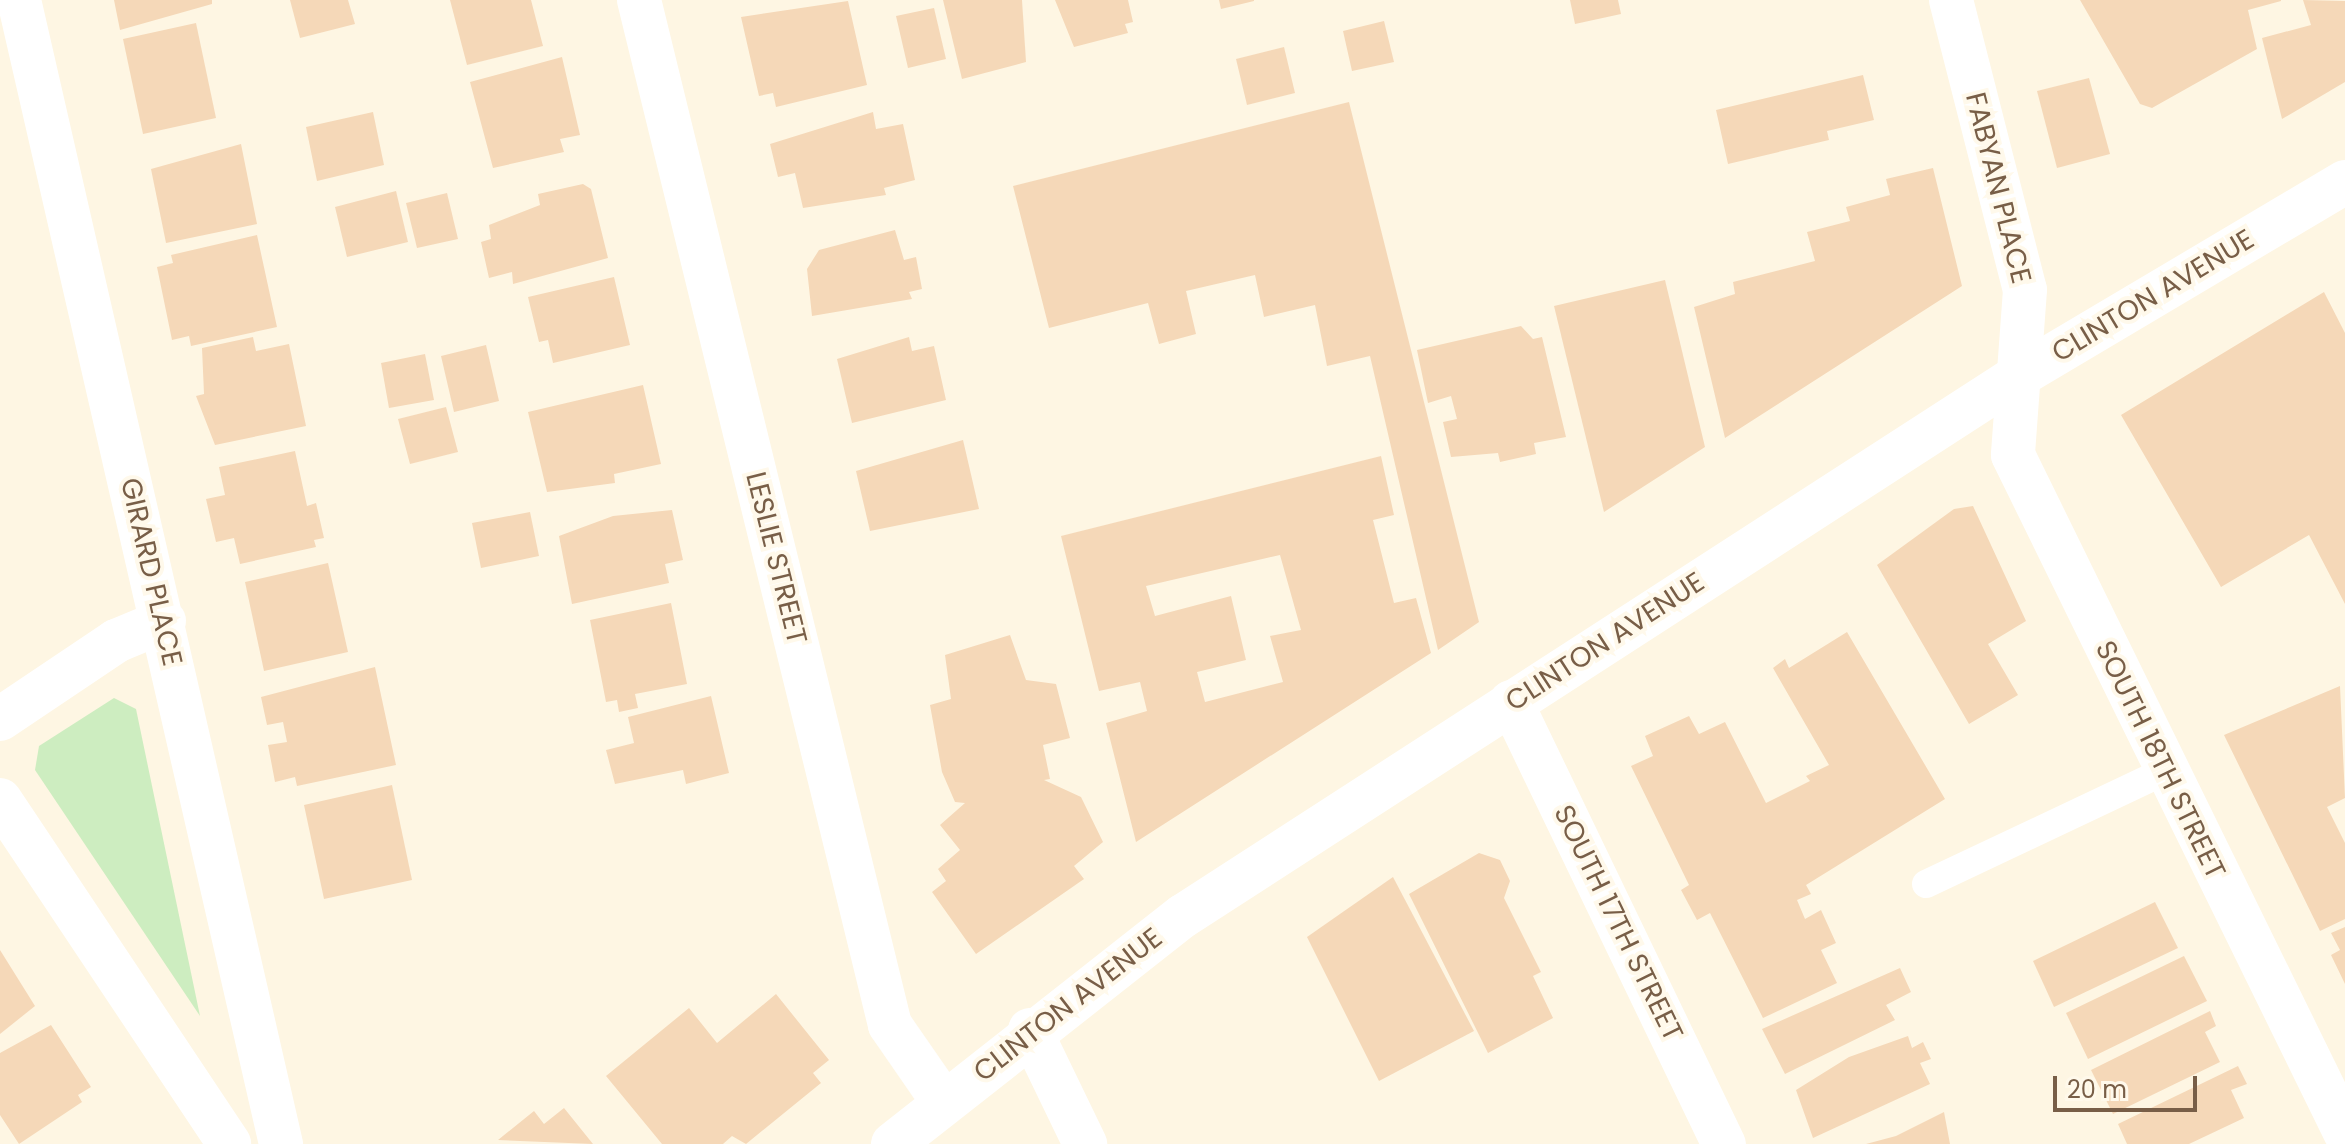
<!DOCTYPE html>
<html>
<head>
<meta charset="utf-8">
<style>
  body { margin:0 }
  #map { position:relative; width:2345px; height:1144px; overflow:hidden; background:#fef6e3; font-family:Poppins,sans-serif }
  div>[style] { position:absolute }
  .green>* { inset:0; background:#cdedc0 }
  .building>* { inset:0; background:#f5d8b8 }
  .service>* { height:28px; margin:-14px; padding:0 14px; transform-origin:14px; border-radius:14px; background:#fff }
  .minor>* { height:44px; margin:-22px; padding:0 22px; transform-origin:22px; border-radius:22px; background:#fff }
  .tertiary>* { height:44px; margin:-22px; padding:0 22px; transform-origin:22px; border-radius:22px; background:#fff }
  .secondary>* { height:44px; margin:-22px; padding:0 22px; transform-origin:22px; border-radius:22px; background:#fff }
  span { translate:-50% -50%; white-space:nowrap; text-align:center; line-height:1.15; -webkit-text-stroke:8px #fff9eb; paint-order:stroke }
  .street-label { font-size:28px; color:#785e47 }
  .scale { position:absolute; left:2053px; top:1076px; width:144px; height:36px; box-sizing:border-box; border:4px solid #785e47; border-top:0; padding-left:10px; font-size:24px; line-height:28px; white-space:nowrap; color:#785e47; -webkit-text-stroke:6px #fff9eb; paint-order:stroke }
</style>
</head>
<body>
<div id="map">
  <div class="green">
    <i style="clip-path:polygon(114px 698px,136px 709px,200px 1016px,35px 770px,39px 746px)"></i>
  </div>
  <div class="building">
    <i style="clip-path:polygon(114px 0,212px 0,212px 4px,120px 30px)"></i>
    <i style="clip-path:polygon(290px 0,348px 0,355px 24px,300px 38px)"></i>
    <i style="clip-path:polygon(450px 0,531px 0,543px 46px,467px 65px)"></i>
    <i style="clip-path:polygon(943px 0,1022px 0,1026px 62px,962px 79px)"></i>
    <i style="clip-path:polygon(1055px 0,1128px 0,1133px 22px,1125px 24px,1128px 33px,1074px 47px)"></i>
    <i style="clip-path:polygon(1219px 0,1254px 0,1254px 1px,1221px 9px)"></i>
    <i style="clip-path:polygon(1570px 0,1618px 0,1621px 14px,1575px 24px)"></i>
    <i style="clip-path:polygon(2080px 0,2281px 0,2281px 1px,2248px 10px,2257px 49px,2152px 108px,2140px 104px)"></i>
    <i style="clip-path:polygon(2303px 0,2345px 1px,2345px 82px,2282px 119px,2262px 38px,2311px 25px)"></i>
    <i style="clip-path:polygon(848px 1px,867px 85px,776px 107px,773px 93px,759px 96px,741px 17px)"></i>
    <i style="clip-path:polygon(934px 8px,946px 59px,908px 68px,896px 16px)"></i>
    <i style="clip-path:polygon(1384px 21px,1394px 62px,1352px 71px,1343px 31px)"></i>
    <i style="clip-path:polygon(196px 23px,216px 118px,143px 134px,123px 39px)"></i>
    <i style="clip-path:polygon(1284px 47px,1295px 93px,1247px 105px,1236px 59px)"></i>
    <i style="clip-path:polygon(562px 57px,580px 135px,560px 139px,564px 152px,493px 168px,470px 82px)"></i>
    <i style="clip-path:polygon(1863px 75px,1874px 120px,1827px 131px,1829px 140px,1728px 164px,1716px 110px)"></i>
    <i style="clip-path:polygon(2089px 78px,2110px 154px,2057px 168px,2037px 91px)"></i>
    <i style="clip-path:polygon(1349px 102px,1479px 622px,1438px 650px,1370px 356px,1327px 366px,1315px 305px,1264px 317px,1255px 275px,1186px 291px,1196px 334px,1159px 344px,1148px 303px,1049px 328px,1013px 186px)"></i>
    <i style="clip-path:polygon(373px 112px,384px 165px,317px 181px,306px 127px)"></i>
    <i style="clip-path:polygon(873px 112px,876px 129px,903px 124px,915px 180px,884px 188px,886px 195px,803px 208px,795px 173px,778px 177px,770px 144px)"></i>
    <i style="clip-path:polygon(241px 144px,257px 224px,166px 243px,151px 169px)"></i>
    <i style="clip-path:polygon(1933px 168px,1962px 286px,1725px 438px,1694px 307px,1735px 294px,1733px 282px,1815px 261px,1807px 232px,1850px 221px,1846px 207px,1890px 195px,1886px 179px)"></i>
    <i style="clip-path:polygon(583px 184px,591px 189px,608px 258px,513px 284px,512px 272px,489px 278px,481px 242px,491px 239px,489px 225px,540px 205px,538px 194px)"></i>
    <i style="clip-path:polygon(396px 191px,408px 242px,347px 257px,335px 207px)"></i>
    <i style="clip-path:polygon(447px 193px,458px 239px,417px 248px,406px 203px)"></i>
    <i style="clip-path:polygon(895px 230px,904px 260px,916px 257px,922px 289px,909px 292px,912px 299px,812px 316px,807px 269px,819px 250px)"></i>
    <i style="clip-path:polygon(257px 235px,277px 327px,191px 346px,189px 336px,172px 340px,157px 267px,173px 263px,171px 255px)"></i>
    <i style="clip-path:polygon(614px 277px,630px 345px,553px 363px,548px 340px,539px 342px,528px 297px)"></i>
    <i style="clip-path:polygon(1665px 280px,1705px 447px,1604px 512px,1554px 306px)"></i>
    <i style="clip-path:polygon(2324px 292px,2345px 333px,2345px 604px,2309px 535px,2221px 587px,2121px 415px)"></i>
    <i style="clip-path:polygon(1521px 326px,1533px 339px,1542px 337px,1566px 437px,1534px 443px,1536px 454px,1500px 462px,1498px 453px,1451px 457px,1443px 422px,1457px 419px,1451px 396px,1428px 403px,1417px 350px)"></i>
    <i style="clip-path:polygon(253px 337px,256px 351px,289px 344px,306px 426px,215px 445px,196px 396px,204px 394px,202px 348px)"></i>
    <i style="clip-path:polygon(909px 337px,912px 351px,934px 346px,946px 400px,852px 423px,837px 359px)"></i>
    <i style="clip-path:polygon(486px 345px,499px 401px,454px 412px,441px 356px)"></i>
    <i style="clip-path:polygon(425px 354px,434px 400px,389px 408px,381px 363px)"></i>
    <i style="clip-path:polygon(643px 385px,661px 464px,614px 474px,615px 483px,547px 492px,528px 412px)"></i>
    <i style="clip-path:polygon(446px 407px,458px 452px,410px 464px,398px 419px)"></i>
    <i style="clip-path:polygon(963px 440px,979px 509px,870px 531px,856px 471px)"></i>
    <i style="clip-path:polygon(295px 451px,307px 506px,316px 503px,324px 538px,314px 540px,316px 547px,240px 564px,234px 538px,216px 542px,206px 499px,225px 495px,219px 467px)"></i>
    <i style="clip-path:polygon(evenodd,1381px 456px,1394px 515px,1373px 520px,1394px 603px,1416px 598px,1431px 653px,1136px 842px,1106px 723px,1147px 711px,1140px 682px,1099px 691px,1061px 536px,1381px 456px,1280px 555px,1301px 630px,1270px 636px,1283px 682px,1205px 702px,1197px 672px,1246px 660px,1231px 596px,1155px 616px,1146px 586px,1280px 555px)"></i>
    <i style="clip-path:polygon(1973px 506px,2026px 621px,1988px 644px,2018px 695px,1969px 724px,1877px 565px,1954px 509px)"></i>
    <i style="clip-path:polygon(672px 510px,683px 560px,665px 564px,669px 583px,572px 604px,559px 536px,613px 516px)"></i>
    <i style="clip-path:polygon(530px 512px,539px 556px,481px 568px,472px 523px)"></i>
    <i style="clip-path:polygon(328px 563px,348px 652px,264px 671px,245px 582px)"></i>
    <i style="clip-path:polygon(671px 603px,687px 684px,635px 694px,638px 708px,619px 712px,617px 700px,606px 702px,590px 620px)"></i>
    <i style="clip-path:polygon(1847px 632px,1945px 799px,1806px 885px,1811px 894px,1797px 900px,1805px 919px,1821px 910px,1836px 943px,1821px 950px,1837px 983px,1763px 1018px,1710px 913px,1697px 920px,1681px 890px,1689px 885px,1631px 766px,1653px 756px,1645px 736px,1689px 716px,1699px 734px,1725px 722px,1766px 803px,1810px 781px,1806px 776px,1829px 765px,1773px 668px,1785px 659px,1789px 668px)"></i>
    <i style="clip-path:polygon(1010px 635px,1026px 680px,1056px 684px,1070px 738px,1043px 745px,1050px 779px,1044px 780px,1081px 797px,1103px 842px,1074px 866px,1084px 879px,976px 954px,932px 892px,946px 881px,938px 869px,960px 850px,940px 825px,965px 803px,955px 802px,942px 772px,930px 705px,951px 699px,945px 655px)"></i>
    <i style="clip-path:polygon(375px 667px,396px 765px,297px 786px,295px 777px,275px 782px,268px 745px,287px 742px,283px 722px,267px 725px,261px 697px)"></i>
    <i style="clip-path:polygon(2340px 686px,2345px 798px,2327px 807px,2345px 843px,2345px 919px,2320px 931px,2224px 735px)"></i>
    <i style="clip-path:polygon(711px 696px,729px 773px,686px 784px,683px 770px,615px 784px,606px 750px,634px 743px,628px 717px)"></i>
    <i style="clip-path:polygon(392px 785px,412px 880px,324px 899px,304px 805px)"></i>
    <i style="clip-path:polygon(1479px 853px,1500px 860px,1510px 881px,1504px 898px,1541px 972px,1533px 976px,1553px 1018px,1488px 1053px,1409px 894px)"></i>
    <i style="clip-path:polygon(1393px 877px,1474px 1031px,1379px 1081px,1307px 937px)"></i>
    <i style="clip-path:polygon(2155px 902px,2178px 948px,2054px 1007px,2033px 961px)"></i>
    <i style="clip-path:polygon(2345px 927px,2345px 984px,2331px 955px,2340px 950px,2331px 933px)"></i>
    <i style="clip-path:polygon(0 950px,35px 1006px,0 1034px)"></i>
    <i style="clip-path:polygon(2184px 956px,2207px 1001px,2088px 1059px,2066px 1013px)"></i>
    <i style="clip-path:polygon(1900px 968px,1911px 992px,1886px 1005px,1895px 1020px,1785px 1074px,1762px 1029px)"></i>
    <i style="clip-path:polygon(776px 994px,829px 1060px,813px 1073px,821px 1083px,746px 1144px,732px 1136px,723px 1144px,662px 1144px,606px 1076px,689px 1008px,717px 1043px)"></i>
    <i style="clip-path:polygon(2210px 1011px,2216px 1026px,2205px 1032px,2220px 1062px,2113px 1114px,2091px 1070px)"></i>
    <i style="clip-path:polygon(51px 1025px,91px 1087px,78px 1095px,82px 1102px,19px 1144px,0 1115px,0 1053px)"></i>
    <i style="clip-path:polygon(1908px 1036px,1912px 1048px,1923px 1042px,1931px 1059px,1920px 1063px,1930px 1084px,1813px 1138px,1796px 1090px,1849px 1057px)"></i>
    <i style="clip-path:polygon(2238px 1066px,2247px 1084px,2231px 1090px,2244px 1118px,2189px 1144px,2127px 1144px,2118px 1124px)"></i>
    <i style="clip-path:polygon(564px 1108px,593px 1144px,498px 1140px,534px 1111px,544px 1124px)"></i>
    <i style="clip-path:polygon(1944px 1112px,1950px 1144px,1866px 1144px,1896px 1136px)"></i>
  </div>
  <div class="service">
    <i style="left:1926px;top:884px;width:262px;rotate:-25.3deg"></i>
  </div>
  <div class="minor">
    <i style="left:19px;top:0;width:1174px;rotate:77.1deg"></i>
    <i style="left:639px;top:0;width:1055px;rotate:76.24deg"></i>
    <i style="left:890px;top:1025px;width:95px;rotate:55.3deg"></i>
    <i style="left:1511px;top:702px;width:491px;rotate:64.3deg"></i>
    <i style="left:0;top:719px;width:140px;rotate:-33.9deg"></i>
    <i style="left:116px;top:641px;width:52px;rotate:-22.6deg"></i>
    <i style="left:0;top:800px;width:413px;rotate:56.3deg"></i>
    <i style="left:1030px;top:1030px;width:127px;rotate:64.2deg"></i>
  </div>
  <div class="tertiary">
    <i style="left:1951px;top:0;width:299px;rotate:75.7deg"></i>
    <i style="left:2025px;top:290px;width:165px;rotate:94.2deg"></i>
    <i style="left:2013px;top:455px;width:754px;rotate:63.88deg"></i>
  </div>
  <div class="secondary">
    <i style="left:893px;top:1144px;width:369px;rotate:-38.2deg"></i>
    <i style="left:1183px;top:916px;width:991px;rotate:-32.89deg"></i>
    <i style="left:2015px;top:378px;width:384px;rotate:-30.7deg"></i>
  </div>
  <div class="street-label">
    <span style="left:1998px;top:188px;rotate:76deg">FABYAN PLACE</span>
    <span style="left:2153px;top:296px;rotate:-31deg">CLINTON AVENUE</span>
    <span style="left:776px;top:558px;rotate:76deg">LESLIE STREET</span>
    <span style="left:151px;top:572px;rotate:77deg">GIRARD PLACE</span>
    <span style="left:1605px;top:642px;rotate:-33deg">CLINTON AVENUE</span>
    <span style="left:2160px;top:760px;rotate:64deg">SOUTH 18TH STREET</span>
    <span style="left:1618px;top:923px;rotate:64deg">SOUTH 17TH STREET</span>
    <span style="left:1068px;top:1005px;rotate:-38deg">CLINTON AVENUE</span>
  </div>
  <div class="scale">20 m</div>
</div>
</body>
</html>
